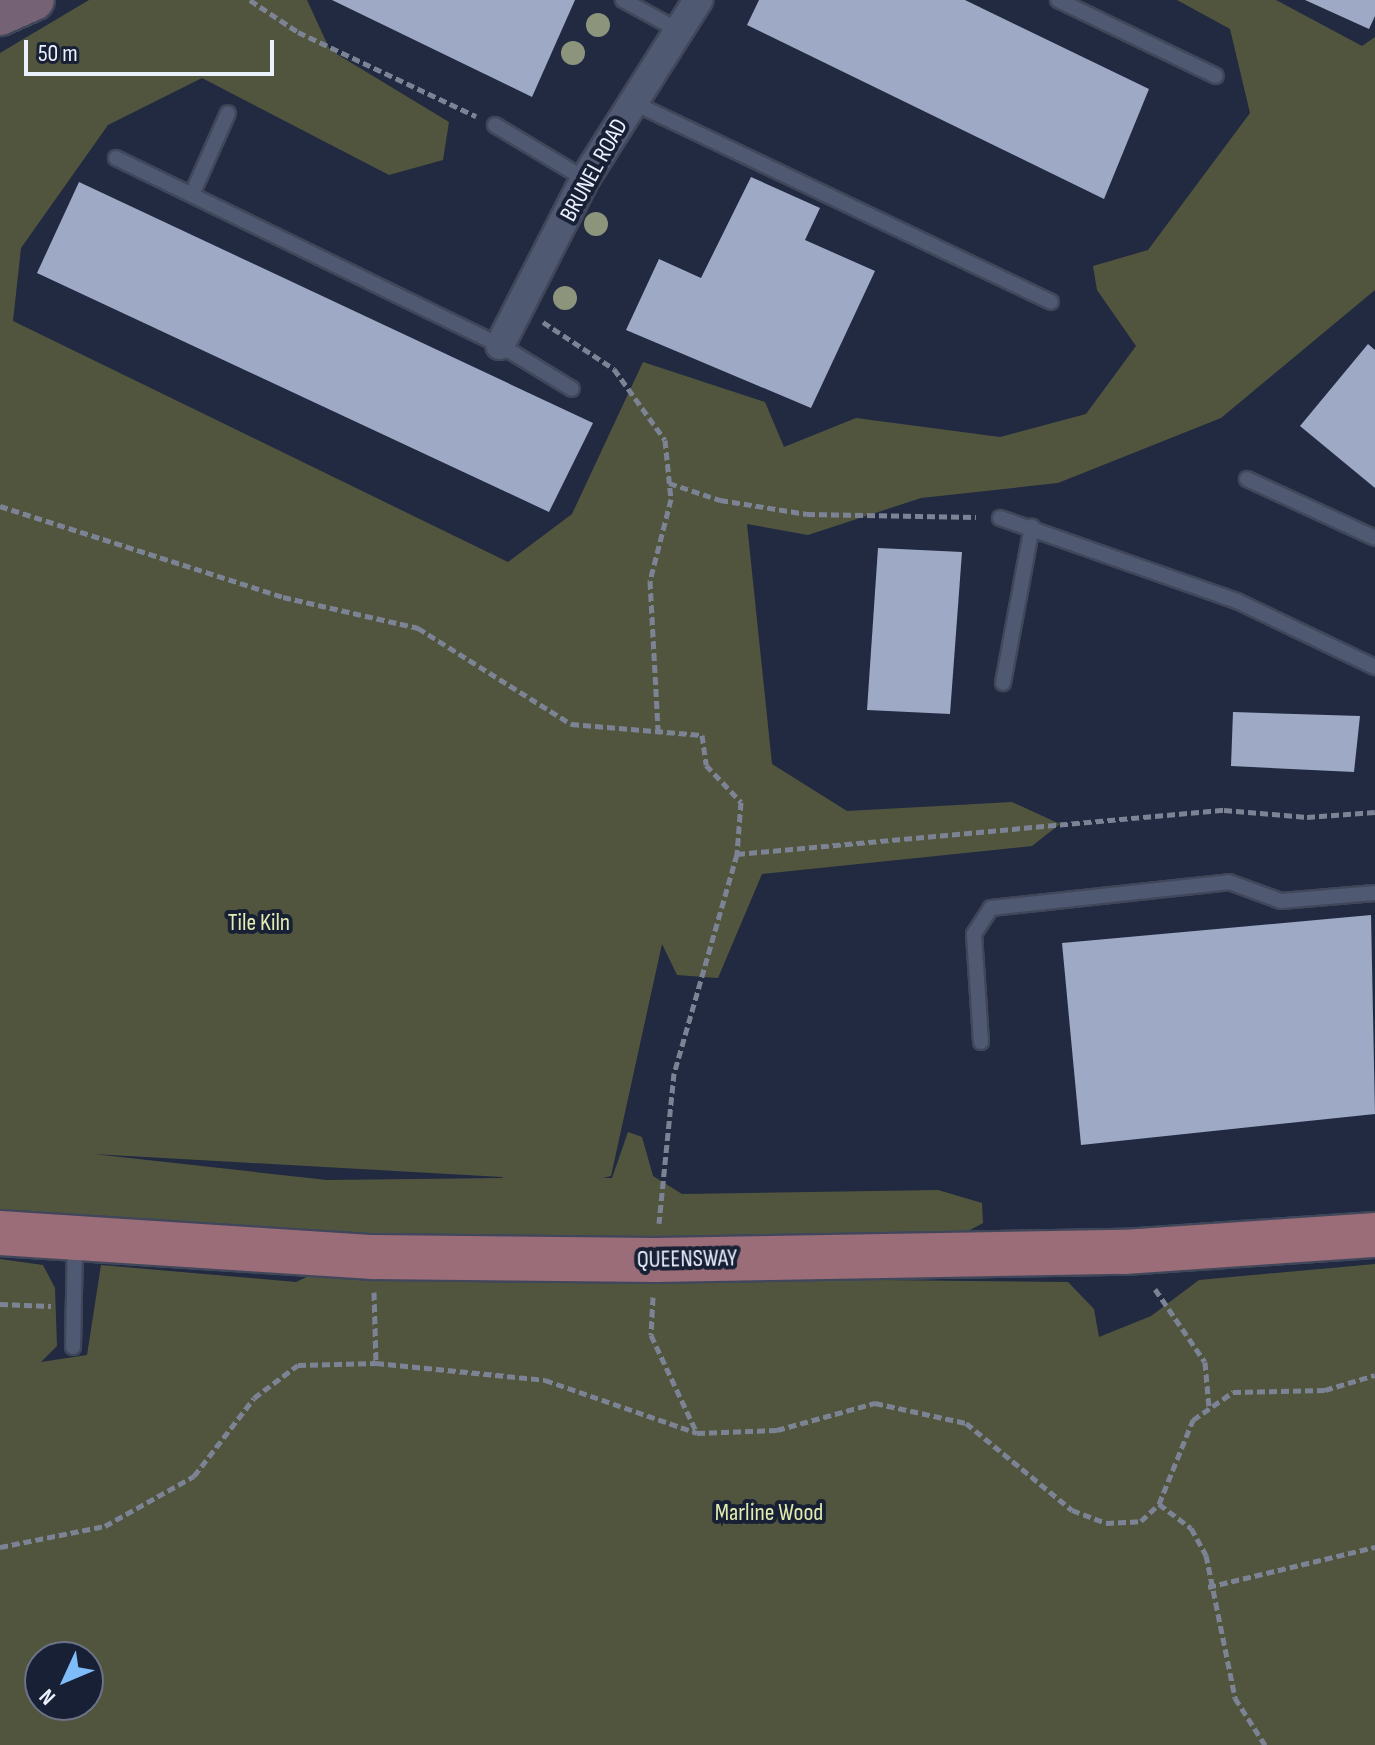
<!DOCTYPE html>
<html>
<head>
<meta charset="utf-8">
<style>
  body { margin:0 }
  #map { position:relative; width:1375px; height:1745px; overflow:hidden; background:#212a40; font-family:"Sofia Sans Condensed",sans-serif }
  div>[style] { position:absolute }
  .green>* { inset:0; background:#52553e }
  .building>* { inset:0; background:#9ea9c6 }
  .path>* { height:5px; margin-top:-2.5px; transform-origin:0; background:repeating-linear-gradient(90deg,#7c8395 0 8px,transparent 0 12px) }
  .roads { filter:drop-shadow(2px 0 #41475a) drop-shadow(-2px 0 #41475a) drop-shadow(0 2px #41475a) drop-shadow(0 -2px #41475a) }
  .lane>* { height:14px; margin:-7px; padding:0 7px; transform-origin:7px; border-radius:7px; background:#4f5972 }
  .street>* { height:28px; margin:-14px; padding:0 14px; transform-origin:14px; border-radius:14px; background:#4f5972 }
  .secondary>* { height:40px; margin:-20px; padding:0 20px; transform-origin:20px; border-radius:20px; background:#756375 }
  .primary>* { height:44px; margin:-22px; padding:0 22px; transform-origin:22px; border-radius:22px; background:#9b6d78 }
  .trees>* { width:24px; height:24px; margin:-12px; border-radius:50%; background:#8c947c }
  span { translate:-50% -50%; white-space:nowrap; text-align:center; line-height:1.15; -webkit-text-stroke:8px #182036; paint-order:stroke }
  .street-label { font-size:24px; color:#ebf0fd }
  .park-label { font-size:24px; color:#e3ebae }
  .north { position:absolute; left:24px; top:1641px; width:80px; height:80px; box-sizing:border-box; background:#182036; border:2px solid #6c7386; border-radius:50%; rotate:226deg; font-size:22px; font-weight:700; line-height:32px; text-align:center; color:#ebf0fd }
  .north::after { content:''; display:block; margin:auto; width:28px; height:36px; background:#7ebdf9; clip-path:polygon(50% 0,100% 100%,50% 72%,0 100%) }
  .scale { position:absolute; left:24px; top:40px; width:250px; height:36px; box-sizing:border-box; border:4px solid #ebf0fd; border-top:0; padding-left:10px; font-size:24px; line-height:28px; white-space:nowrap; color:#ebf0fd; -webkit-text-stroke:6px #182036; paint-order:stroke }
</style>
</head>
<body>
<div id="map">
  <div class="green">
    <i style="clip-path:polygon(evenodd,89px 0,307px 0,330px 50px,449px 122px,443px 160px,389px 175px,202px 78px,108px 125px,21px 248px,13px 321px,508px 562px,572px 514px,643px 362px,765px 402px,784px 447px,856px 418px,1000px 437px,1086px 414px,1136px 346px,1097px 290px,1093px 266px,1148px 250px,1250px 113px,1230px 29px,1177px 0,1276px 0,1362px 46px,1375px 37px,1375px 290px,1221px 418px,1058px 483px,921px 498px,808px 535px,747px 524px,772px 764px,847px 811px,1012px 802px,1060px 824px,1032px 846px,762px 874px,718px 978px,677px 975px,662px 944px,611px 1176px,603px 1178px,612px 1178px,628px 1132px,642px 1137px,653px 1176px,682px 1194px,938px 1190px,982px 1203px,983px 1223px,959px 1236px,575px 1242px,0 1219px,0 53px,89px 0,93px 1154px,502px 1177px,503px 1178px,327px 1180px,93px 1154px)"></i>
    <i style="clip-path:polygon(evenodd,0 1259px,43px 1265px,55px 1288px,57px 1346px,41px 1362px,87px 1355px,101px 1265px,296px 1282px,313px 1274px,1068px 1282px,1094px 1309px,1099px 1337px,1151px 1316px,1199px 1280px,1375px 1264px,1375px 1745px,0 1745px,0 1259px,40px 1657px,88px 1657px,88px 1705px,40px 1705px,40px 1657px)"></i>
  </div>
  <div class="building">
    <i style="clip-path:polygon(332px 0,575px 0,532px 97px)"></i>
    <i style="clip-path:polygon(759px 0,965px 0,1149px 89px,1104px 199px,747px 25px)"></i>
    <i style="clip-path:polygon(1305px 0,1375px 0,1375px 16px,1369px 29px)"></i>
    <i style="clip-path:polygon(751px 177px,820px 208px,805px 240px,875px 271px,811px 408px,626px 330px,659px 259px,701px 278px)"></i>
    <i style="clip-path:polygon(79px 182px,593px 423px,549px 512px,37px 273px)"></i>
    <i style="clip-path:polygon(1368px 344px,1375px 350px,1375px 488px,1300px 426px)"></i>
    <i style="clip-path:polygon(878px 548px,962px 552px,950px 714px,867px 710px)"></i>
    <i style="clip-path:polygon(1233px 712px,1360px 716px,1354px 772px,1231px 766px)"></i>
    <i style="clip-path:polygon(1371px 915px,1375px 1114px,1081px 1145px,1062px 943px)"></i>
  </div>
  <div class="path">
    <i style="left:250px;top:0;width:58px;rotate:33.7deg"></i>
    <i style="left:298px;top:32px;width:197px;rotate:25.3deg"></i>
    <i style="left:543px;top:322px;width:85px;rotate:33.5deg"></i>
    <i style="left:614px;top:369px;width:87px;rotate:54.3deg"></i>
    <i style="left:665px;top:440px;width:59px;rotate:84.2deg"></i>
    <i style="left:671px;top:499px;width:85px;rotate:104.4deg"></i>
    <i style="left:650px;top:581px;width:150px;rotate:86.9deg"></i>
    <i style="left:669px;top:483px;width:54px;rotate:18.4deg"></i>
    <i style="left:720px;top:500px;width:88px;rotate:9.1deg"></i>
    <i style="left:807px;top:514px;width:169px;rotate:1deg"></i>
    <i style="left:0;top:506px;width:297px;rotate:17.8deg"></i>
    <i style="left:283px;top:597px;width:139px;rotate:12.9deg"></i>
    <i style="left:418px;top:628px;width:181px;rotate:32.1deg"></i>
    <i style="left:571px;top:724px;width:131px;rotate:4.8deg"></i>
    <i style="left:702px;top:735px;width:30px;rotate:82deg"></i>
    <i style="left:706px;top:765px;width:51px;rotate:46.6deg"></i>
    <i style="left:741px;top:802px;width:52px;rotate:94.4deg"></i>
    <i style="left:737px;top:854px;width:228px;rotate:106deg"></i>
    <i style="left:674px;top:1073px;width:151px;rotate:95.7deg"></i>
    <i style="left:737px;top:854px;width:489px;rotate:-5.2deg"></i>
    <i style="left:1224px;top:810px;width:83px;rotate:4.8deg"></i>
    <i style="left:1307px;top:817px;width:68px;rotate:-4.2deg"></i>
    <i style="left:1155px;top:1289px;width:88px;rotate:55.6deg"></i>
    <i style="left:1205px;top:1362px;width:46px;rotate:85deg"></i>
    <i style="left:374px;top:1292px;width:71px;rotate:88.4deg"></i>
    <i style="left:653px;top:1297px;width:38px;rotate:93deg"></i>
    <i style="left:651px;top:1335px;width:108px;rotate:64.9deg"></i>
    <i style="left:0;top:1304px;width:51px;rotate:2.2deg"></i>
    <i style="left:1159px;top:1504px;width:40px;rotate:37deg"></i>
    <i style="left:1191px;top:1528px;width:31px;rotate:61deg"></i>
    <i style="left:1206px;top:1555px;width:146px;rotate:78.5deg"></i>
    <i style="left:1235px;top:1698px;width:56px;rotate:57.4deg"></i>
    <i style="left:0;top:1547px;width:107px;rotate:-11.3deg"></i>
    <i style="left:105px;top:1526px;width:102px;rotate:-29.3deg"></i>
    <i style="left:194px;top:1476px;width:98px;rotate:-52.4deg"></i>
    <i style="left:254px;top:1398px;width:55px;rotate:-36.9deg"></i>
    <i style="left:298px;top:1365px;width:78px;rotate:-1.5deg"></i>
    <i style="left:376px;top:1363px;width:170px;rotate:5.7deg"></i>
    <i style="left:545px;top:1380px;width:161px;rotate:19.2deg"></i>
    <i style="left:697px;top:1433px;width:80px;rotate:-2.1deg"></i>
    <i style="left:777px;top:1430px;width:102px;rotate:-15.4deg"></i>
    <i style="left:875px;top:1403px;width:93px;rotate:12.4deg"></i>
    <i style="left:966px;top:1423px;width:137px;rotate:39.4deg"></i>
    <i style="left:1072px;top:1510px;width:36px;rotate:21deg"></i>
    <i style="left:1106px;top:1523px;width:35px;rotate:-3deg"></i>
    <i style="left:1141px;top:1521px;width:25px;rotate:-43deg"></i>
    <i style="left:1159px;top:1504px;width:91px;rotate:-68deg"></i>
    <i style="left:1193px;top:1420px;width:49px;rotate:-35deg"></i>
    <i style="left:1233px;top:1392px;width:92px;rotate:-1.2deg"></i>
    <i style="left:1325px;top:1390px;width:52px;rotate:-16.7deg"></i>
    <i style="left:1208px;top:1587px;width:172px;rotate:-13.5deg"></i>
  </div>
  <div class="roads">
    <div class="lane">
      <i style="left:623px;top:0;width:60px;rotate:28.7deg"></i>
      <i style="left:1058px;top:0;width:175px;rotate:25.7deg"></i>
      <i style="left:632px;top:102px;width:464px;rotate:25.5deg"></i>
      <i style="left:495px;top:125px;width:105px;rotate:31deg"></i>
      <i style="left:116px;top:158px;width:427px;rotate:26deg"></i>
      <i style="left:500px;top:345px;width:84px;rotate:31.4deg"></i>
      <i style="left:193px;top:192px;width:86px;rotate:-66.1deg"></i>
      <i style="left:1247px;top:479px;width:141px;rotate:24.7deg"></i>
      <i style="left:1000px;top:518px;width:251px;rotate:19.3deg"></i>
      <i style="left:1237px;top:601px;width:153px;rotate:25.6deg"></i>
      <i style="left:1003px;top:683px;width:159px;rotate:-79.5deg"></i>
      <i style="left:981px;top:1042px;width:108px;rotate:-93.7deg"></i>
      <i style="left:974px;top:934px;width:31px;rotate:-57deg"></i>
      <i style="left:991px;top:908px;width:239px;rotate:-6.2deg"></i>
      <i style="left:1229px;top:882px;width:55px;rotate:20.1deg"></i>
      <i style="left:1281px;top:901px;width:94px;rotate:-4.9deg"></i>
      <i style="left:73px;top:1347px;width:104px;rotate:-88.9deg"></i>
    </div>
    <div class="street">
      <i style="left:500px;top:345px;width:186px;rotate:-62.9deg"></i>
      <i style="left:585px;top:179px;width:212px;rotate:-57.7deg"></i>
    </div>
    <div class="secondary">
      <i style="left:0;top:15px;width:37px;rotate:-24deg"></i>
    </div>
    <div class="primary">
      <i style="left:0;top:1233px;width:374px;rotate:3.7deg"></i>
      <i style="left:373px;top:1257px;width:283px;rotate:0.6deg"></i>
      <i style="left:656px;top:1260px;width:468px;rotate:-1deg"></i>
      <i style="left:1124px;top:1252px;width:252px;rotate:-3.9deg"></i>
    </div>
  </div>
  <div class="trees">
    <i style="left:598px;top:25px"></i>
    <i style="left:573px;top:53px"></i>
    <i style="left:596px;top:224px"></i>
    <i style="left:565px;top:298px"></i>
  </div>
  <div class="street-label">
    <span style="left:594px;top:170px;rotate:-61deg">BRUNEL ROAD</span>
    <span style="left:687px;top:1259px;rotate:-1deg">QUEENSWAY</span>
  </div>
  <div class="park-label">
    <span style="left:259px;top:923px">Tile Kiln</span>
    <span style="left:769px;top:1513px">Marline Wood</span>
  </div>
  <div class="north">N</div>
  <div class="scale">50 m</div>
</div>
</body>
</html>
